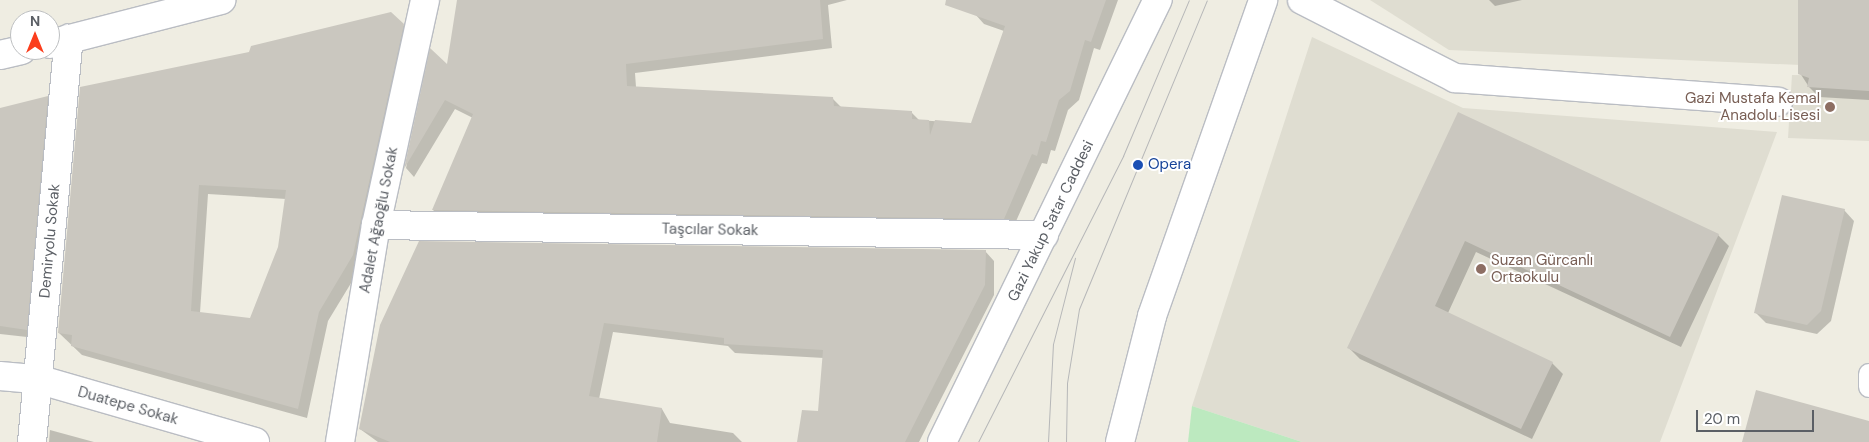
<!DOCTYPE html>
<html>
<head>
<meta charset="utf-8">
<style>
  body { margin:0 }
  #map { position:relative; width:1869px; height:442px; overflow:hidden; background:#efede2; font-family:"DM Sans",sans-serif }
  div>[style] { position:absolute }
  .education>* { inset:0; background:#dfddd1 }
  .green>* { inset:0; background:#bce9bf }
  .shadow>* { inset:0; background:#0003 }
  .building>* { inset:0; background:#cac7bf }
  .roads { filter:drop-shadow(1px 0 #babdc3) drop-shadow(-1px 0 #babdc3) drop-shadow(0 1px #babdc3) drop-shadow(0 -1px #babdc3) }
  .service>* { height:20px; margin:-10px; padding:0 10px; transform-origin:10px; border-radius:10px; background:#fff }
  .minor>* { height:28px; margin:-14px; padding:0 14px; transform-origin:14px; border-radius:14px; background:#fff }
  .secondary>* { height:28px; margin:-14px; padding:0 14px; transform-origin:14px; border-radius:14px; background:#fff }
  .tram>* { height:1px; margin:-0.5px; padding:0 0.5px; transform-origin:0.5px; border-radius:0.5px; background:#b6b7b8 }
  .dots>* { width:14px; height:14px; translate:-50% -50%; box-sizing:border-box; border:2px solid #fff; border-radius:50% }
  span { translate:-50% -50%; white-space:nowrap; text-align:center; line-height:1.15; -webkit-text-stroke:4px #fff; paint-order:stroke }
  .education-label { font-size:15px; color:#785e54 }
  .right { translate:-100% -50%; text-align:right }
  .left { translate:0 -50%; text-align:left }
  .transit-label { font-size:15px; color:#164399 }
  .street-label { font-size:15px; color:#5b5f65 }
  .north { position:absolute; left:10px; top:10px; width:50px; height:50px; box-sizing:border-box; background:#fff; border:1px solid #bdbfc1; border-radius:50%; rotate:0deg; font-size:14px; font-weight:700; line-height:20px; text-align:center; color:#5b5f65 }
  .north::after { content:''; display:block; margin:auto; width:18px; height:22px; background:#fb3e1d; clip-path:polygon(50% 0,100% 100%,50% 72%,0 100%) }
  .scale { position:absolute; left:1696px; top:410px; width:118px; height:22px; box-sizing:border-box; border:2px solid #5b5f65; border-top:0; padding-left:6px; font-size:15px; line-height:18px; white-space:nowrap; color:#5b5f65; -webkit-text-stroke:4px #fff; paint-order:stroke }
</style>
</head>
<body>
<div id="map">
  <div class="education">
    <i style="clip-path:polygon(1370px 0,1869px 0,1869px 68px,1449px 50px)"></i>
    <i style="clip-path:polygon(1312px 37px,1463px 108px,1777px 132px,1660px 442px,1302px 442px,1192px 406px)"></i>
    <i style="clip-path:polygon(1792px 75px,1869px 76px,1869px 141px,1788px 138px)"></i>
  </div>
  <div class="green">
    <i style="clip-path:polygon(1192px 406px,1302px 442px,1188px 442px)"></i>
  </div>
  <div class="shadow">
    <i style="clip-path:polygon(459px 0,847px 0,828px 5px,832px 48px,635px 73px,636px 87px,832px 98px,842px 108px,912px 113px,919px 120px,972px 124px,1004px 31px,984px 24px,975px 14px,974px 0,1118px 0,1100px 50px,1094px 48px,1079px 100px,1068px 110px,1055px 151px,1051px 150px,1047px 164px,1042px 163px,1013px 228px,442px 219px,433px 210px,473px 118px,455px 109px,414px 177px,406px 168px,431px 51px,448px 66px)"></i>
    <i style="clip-path:polygon(1489px 0,1522px 0,1495px 6px)"></i>
    <i style="clip-path:polygon(1799px 0,1869px 0,1869px 100px,1819px 97px,1809px 87px,1800px 73px)"></i>
    <i style="clip-path:polygon(evenodd,403px 25px,413px 34px,362px 265px,328px 321px,307px 418px,82px 355px,59px 333px,81px 88px,403px 25px,208px 194px,286px 199px,279px 247px,251px 320px,200px 313px,208px 194px)"></i>
    <i style="clip-path:polygon(48px 97px,57px 106px,36px 338px,0 334px,0 109px)"></i>
    <i style="clip-path:polygon(1459px 114px,1718px 235px,1729px 246px,1681px 347px,1476px 252px,1448px 313px,1552px 363px,1563px 374px,1532px 439px,1360px 359px,1349px 348px)"></i>
    <i style="clip-path:polygon(1844px 210px,1854px 221px,1831px 321px,1817px 334px,1766px 323px,1756px 313px)"></i>
    <i style="clip-path:polygon(985px 251px,994px 261px,994px 295px,919px 442px,798px 442px,819px 413px,824px 358px,735px 353px,728px 346px,613px 332px,599px 399px,662px 409px,670px 423px,733px 433px,742px 442px,378px 442px,360px 429px,381px 325px)"></i>
    <i style="clip-path:polygon(50px 430px,94px 442px,49px 442px)"></i>
  </div>
  <div class="building">
    <i style="clip-path:polygon(457px 0,820px 0,823px 39px,626px 64px,627px 86px,833px 97px,834px 106px,912px 111px,912px 119px,929px 120px,930px 135px,935px 120px,971px 123px,1005px 26px,945px 5px,946px 0,1106px 0,1091px 42px,1085px 40px,1070px 91px,1059px 100px,1046px 142px,1041px 141px,1037px 156px,1032px 154px,1004px 219px,432px 210px,473px 114px,445px 100px,404px 169px,430px 48px,447px 64px)"></i>
    <i style="clip-path:polygon(1798px 0,1869px 0,1869px 91px,1807px 87px,1809px 78px,1798px 74px)"></i>
    <i style="clip-path:polygon(evenodd,391px 12px,404px 24px,353px 255px,319px 312px,298px 409px,71px 346px,72px 335px,58px 333px,80px 87px,249px 52px,251px 46px,391px 12px,199px 185px,286px 190px,278px 247px,250px 318px,191px 311px,199px 185px)"></i>
    <i style="clip-path:polygon(48px 96px,27px 330px,0 326px,0 108px)"></i>
    <i style="clip-path:polygon(1458px 112px,1719px 234px,1670px 337px,1465px 241px,1435px 306px,1553px 362px,1521px 429px,1347px 348px)"></i>
    <i style="clip-path:polygon(1782px 195px,1845px 209px,1821px 311px,1807px 325px,1754px 313px)"></i>
    <i style="clip-path:polygon(419px 241px,986px 250px,985px 285px,905px 442px,797px 442px,802px 410px,818px 411px,823px 350px,724px 344px,724px 338px,604px 323px,589px 396px,662px 408px,657px 442px,390px 442px,359px 429px,380px 325px)"></i>
    <i style="clip-path:polygon(1756px 390px,1869px 421px,1869px 442px,1742px 442px)"></i>
  </div>
  <div class="roads">
    <div class="service">
      <i style="left:1869px;top:374px;width:13px;rotate:90deg"></i>
    </div>
    <div class="minor">
      <i style="left:1302px;top:0;width:172px;rotate:27deg"></i>
      <i style="left:1455px;top:78px;width:324px;rotate:4.2deg"></i>
      <i style="left:376px;top:225px;width:668px;rotate:0.86deg"></i>
      <i style="left:0;top:376px;width:37px;rotate:5deg"></i>
      <i style="left:37px;top:379px;width:227px;rotate:16.1deg"></i>
      <i style="left:32px;top:442px;width:405px;rotate:-84.8deg"></i>
      <i style="left:340px;top:442px;width:220px;rotate:-80.6deg"></i>
      <i style="left:376px;top:225px;width:230px;rotate:-77.7deg"></i>
    </div>
    <div class="secondary">
      <i style="left:50px;top:44px;width:177px;rotate:-14.4deg"></i>
      <i style="left:0;top:55px;width:22px;rotate:-13deg"></i>
      <i style="left:942px;top:442px;width:492px;rotate:-64deg"></i>
      <i style="left:1120px;top:442px;width:130px;rotate:-75.7deg"></i>
      <i style="left:1152px;top:316px;width:335px;rotate:-70.6deg"></i>
    </div>
  </div>
  <div class="tram">
    <i style="left:978px;top:442px;width:321px;rotate:-63.1deg"></i>
    <i style="left:1123px;top:156px;width:169px;rotate:-67.1deg"></i>
    <i style="left:1048px;top:442px;width:98px;rotate:-87.1deg"></i>
    <i style="left:1053px;top:344px;width:89px;rotate:-75.7deg"></i>
    <i style="left:1066px;top:442px;width:59px;rotate:-89deg"></i>
    <i style="left:1067px;top:383px;width:75px;rotate:-80.8deg"></i>
    <i style="left:1079px;top:309px;width:334px;rotate:-67.5deg"></i>
  </div>
  <div class="dots">
    <i style="left:1830px;top:107px;background:#8d6e63"></i>
    <i style="left:1138px;top:165px;background:#1a4fb4"></i>
    <i style="left:1481px;top:269px;background:#8d6e63"></i>
  </div>
  <div class="education-label">
    <span class="right" style="left:1820px;top:107px">Gazi Mustafa Kemal<br>Anadolu Lisesi</span>
    <span class="left" style="left:1491px;top:269px">Suzan Gürcanlı<br>Ortaokulu</span>
  </div>
  <div class="transit-label">
    <span class="left" style="left:1148px;top:165px">Opera</span>
  </div>
  <div class="street-label">
    <span style="left:379px;top:220px;rotate:-79deg">Adalet Ağaoğlu Sokak</span>
    <span style="left:1051px;top:221px;rotate:-64deg">Gazi Yakup Satar Caddesi</span>
    <span style="left:710px;top:230px;rotate:1deg">Taşcılar Sokak</span>
    <span style="left:50px;top:241px;rotate:-85deg">Demiryolu Sokak</span>
    <span style="left:128px;top:406px;rotate:16deg">Duatepe Sokak</span>
  </div>
  <div class="north">N</div>
  <div class="scale">20 m</div>
</div>
</body>
</html>
